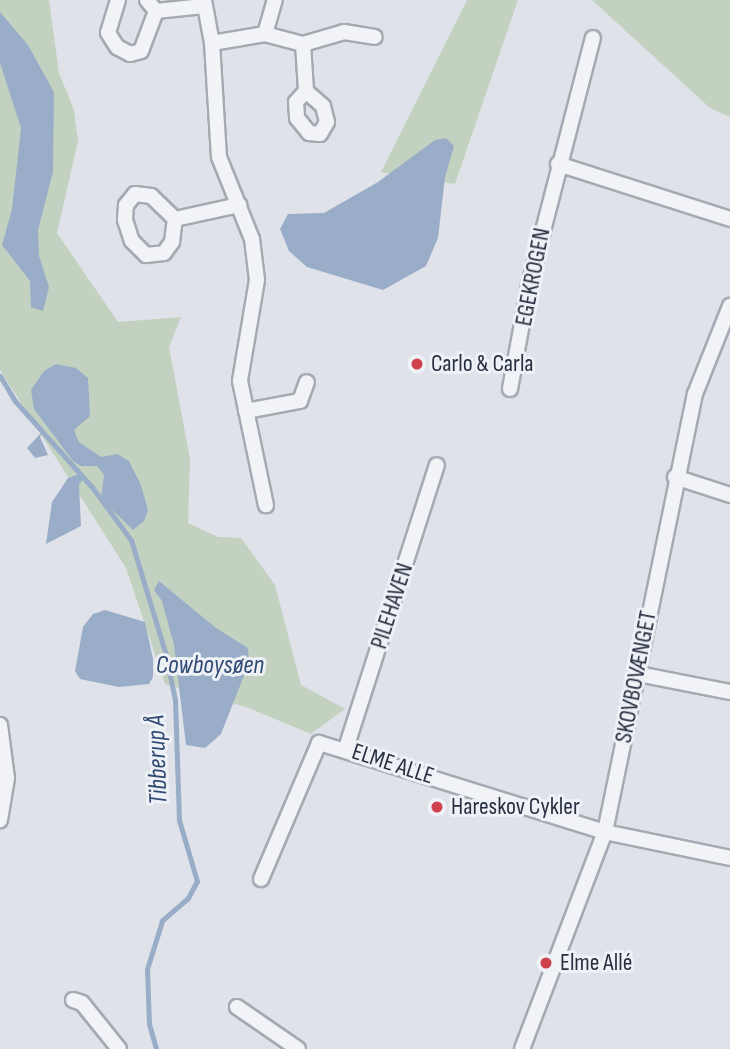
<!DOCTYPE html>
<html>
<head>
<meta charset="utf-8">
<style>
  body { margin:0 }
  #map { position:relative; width:730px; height:1049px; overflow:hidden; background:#dfe2e8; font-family:"Sofia Sans Condensed",sans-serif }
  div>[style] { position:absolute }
  .green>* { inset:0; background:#c3d2c0 }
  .water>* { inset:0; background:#99adc9 }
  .stream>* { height:5px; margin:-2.5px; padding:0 2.5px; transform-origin:2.5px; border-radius:2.5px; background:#99adc9 }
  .roads { filter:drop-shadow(2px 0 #a4a9b2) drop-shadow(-2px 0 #a4a9b2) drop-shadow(0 2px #a4a9b2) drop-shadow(0 -2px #a4a9b2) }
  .street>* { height:14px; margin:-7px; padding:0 7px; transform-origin:7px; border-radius:7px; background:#f1f3f7 }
  .dots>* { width:19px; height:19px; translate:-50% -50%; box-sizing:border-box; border:4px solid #eef1f6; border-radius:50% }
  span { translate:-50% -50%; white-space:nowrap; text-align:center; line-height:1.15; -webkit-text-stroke:6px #eef1f6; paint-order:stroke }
  .street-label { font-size:24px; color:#272f40 }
  .poi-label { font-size:24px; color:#272f40 }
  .left { translate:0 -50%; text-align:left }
  .water-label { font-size:26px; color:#314b74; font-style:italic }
</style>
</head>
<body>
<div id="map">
  <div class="green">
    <i style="clip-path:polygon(0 0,49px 0,59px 73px,74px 110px,78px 141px,57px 233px,118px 322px,181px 317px,169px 347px,190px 459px,188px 523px,218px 537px,241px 538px,275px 585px,301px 685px,345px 709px,311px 734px,246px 707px,165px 684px,126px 568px,0 370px)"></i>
    <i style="clip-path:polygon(467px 0,518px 0,455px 184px,381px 172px)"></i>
    <i style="clip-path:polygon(592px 0,730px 0,730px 117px,710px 108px)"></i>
  </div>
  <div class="water">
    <i style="clip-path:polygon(0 12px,28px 45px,54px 92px,53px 172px,38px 230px,39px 256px,49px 287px,43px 311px,31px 307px,30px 281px,2px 245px,12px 209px,21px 128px,0 63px)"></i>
    <i style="clip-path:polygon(446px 138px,454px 146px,445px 177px,438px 238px,426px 266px,383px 290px,307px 267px,289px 251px,280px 229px,288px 214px,324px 213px,378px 182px,435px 140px)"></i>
    <i style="clip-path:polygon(56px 364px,76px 368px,88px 378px,90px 416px,74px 430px,79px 442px,101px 457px,117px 454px,129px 461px,141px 485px,148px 510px,144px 521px,133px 530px,101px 499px,104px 475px,97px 466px,81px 466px,73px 461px,34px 409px,31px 390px,44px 371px)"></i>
    <i style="clip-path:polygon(42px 432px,40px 437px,48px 455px,35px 458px,27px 448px)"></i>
    <i style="clip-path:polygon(79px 474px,83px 479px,79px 485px,81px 526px,46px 544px,52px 502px,68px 478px)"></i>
    <i style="clip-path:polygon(159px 581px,216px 628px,248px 648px,249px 663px,221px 734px,205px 748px,186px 745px,174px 645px,162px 601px,154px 590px)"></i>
    <i style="clip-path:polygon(105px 610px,145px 622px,153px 659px,153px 677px,149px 684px,119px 687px,80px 679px,75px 671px,83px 627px,93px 614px)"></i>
  </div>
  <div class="stream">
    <i style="left:0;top:376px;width:29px;rotate:59deg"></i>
    <i style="left:15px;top:401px;width:115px;rotate:48.2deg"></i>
    <i style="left:92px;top:487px;width:66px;rotate:53.7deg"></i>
    <i style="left:131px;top:540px;width:117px;rotate:73.1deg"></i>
    <i style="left:165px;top:652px;width:49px;rotate:78.2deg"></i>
    <i style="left:175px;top:700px;width:120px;rotate:88.1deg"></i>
    <i style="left:179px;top:820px;width:64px;rotate:73.6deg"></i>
    <i style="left:197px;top:881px;width:19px;rotate:118deg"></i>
    <i style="left:188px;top:898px;width:35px;rotate:139deg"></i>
    <i style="left:162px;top:921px;width:50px;rotate:107.4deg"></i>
    <i style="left:147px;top:969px;width:55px;rotate:87.9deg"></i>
    <i style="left:149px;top:1024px;width:26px;rotate:74deg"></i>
  </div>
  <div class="roads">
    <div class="street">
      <i style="left:118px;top:0;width:34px;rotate:107deg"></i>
      <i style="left:108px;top:33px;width:17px;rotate:57deg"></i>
      <i style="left:117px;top:47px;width:15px;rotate:28deg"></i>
      <i style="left:130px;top:54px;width:11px;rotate:-15deg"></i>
      <i style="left:141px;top:51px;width:43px;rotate:-69.4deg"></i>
      <i style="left:147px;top:0;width:14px;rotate:51deg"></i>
      <i style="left:204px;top:0;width:44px;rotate:79.5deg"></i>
      <i style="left:212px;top:43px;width:114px;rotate:86.5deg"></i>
      <i style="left:219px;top:157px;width:88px;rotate:68.1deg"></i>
      <i style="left:252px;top:239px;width:41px;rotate:83deg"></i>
      <i style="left:257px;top:280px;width:102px;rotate:99.6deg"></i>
      <i style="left:240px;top:381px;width:127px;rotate:78.2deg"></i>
      <i style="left:156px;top:11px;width:48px;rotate:-5.9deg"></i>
      <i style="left:265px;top:34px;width:35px;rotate:-74deg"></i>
      <i style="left:212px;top:43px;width:54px;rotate:-9.6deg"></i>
      <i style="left:265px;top:34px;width:39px;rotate:15deg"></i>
      <i style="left:303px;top:44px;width:43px;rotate:-16.3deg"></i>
      <i style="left:344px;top:32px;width:31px;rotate:9deg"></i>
      <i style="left:303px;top:44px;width:47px;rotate:86.3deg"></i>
      <i style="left:306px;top:91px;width:15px;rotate:132deg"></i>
      <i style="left:296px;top:102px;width:16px;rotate:86deg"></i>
      <i style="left:297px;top:118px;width:19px;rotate:51deg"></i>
      <i style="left:309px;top:133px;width:11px;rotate:5deg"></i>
      <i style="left:320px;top:134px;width:14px;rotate:-60deg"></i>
      <i style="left:327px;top:122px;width:16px;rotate:-104deg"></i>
      <i style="left:323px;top:106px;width:23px;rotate:-139deg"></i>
      <i style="left:558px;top:164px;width:181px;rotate:17.7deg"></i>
      <i style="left:175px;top:219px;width:33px;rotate:-136deg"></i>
      <i style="left:151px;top:196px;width:16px;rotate:-173deg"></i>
      <i style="left:135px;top:194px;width:14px;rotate:129deg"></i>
      <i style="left:126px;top:205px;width:15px;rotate:94deg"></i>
      <i style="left:125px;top:220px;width:22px;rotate:72deg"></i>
      <i style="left:132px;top:241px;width:20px;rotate:45deg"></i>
      <i style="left:146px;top:255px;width:18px;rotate:-6deg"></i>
      <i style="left:164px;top:253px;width:14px;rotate:-54deg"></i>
      <i style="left:172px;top:242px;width:23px;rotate:-83deg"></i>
      <i style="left:175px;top:219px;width:66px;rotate:-12.3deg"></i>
      <i style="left:510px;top:389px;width:106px;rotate:-79.6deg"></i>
      <i style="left:529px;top:285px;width:255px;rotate:-75.5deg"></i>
      <i style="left:246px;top:411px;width:55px;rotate:-10.5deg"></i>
      <i style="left:300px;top:401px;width:20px;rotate:-70deg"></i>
      <i style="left:675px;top:477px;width:58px;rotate:18.1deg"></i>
      <i style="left:638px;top:674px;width:94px;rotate:11.1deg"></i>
      <i style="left:0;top:725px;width:53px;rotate:82.5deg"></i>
      <i style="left:7px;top:778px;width:43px;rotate:99.5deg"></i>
      <i style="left:346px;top:748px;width:297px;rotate:-72.2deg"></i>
      <i style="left:261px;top:879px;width:148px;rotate:-66.9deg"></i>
      <i style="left:319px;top:743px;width:300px;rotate:17.3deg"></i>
      <i style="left:605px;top:832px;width:128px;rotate:11.7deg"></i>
      <i style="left:73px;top:1000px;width:9px;rotate:18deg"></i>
      <i style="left:82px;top:1003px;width:59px;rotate:51.2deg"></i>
      <i style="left:237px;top:1007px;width:74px;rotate:34.5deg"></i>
      <i style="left:522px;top:1049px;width:232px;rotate:-69.1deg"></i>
      <i style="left:605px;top:832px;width:447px;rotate:-78.4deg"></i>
      <i style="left:695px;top:394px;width:95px;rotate:-68.3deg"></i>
    </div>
  </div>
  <div class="dots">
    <i style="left:417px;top:364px;background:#d0414e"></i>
    <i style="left:437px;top:807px;background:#d0414e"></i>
    <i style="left:546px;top:963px;background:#d0414e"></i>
  </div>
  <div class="street-label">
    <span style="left:533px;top:277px;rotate:-79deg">EGEKROGEN</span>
    <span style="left:392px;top:606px;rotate:-72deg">PILEHAVEN</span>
    <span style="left:636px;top:677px;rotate:-79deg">SKOVBOVÆNGET</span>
    <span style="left:393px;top:764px;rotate:18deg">ELME ALLE</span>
  </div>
  <div class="poi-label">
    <span class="left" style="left:431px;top:364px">Carlo &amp; Carla</span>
    <span class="left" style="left:451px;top:807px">Hareskov Cykler</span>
    <span class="left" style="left:560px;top:963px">Elme Allé</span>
  </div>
  <div class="water-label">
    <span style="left:210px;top:666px">Cowboysøen</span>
    <span style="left:158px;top:760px;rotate:-92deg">Tibberup Å</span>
  </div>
</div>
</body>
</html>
